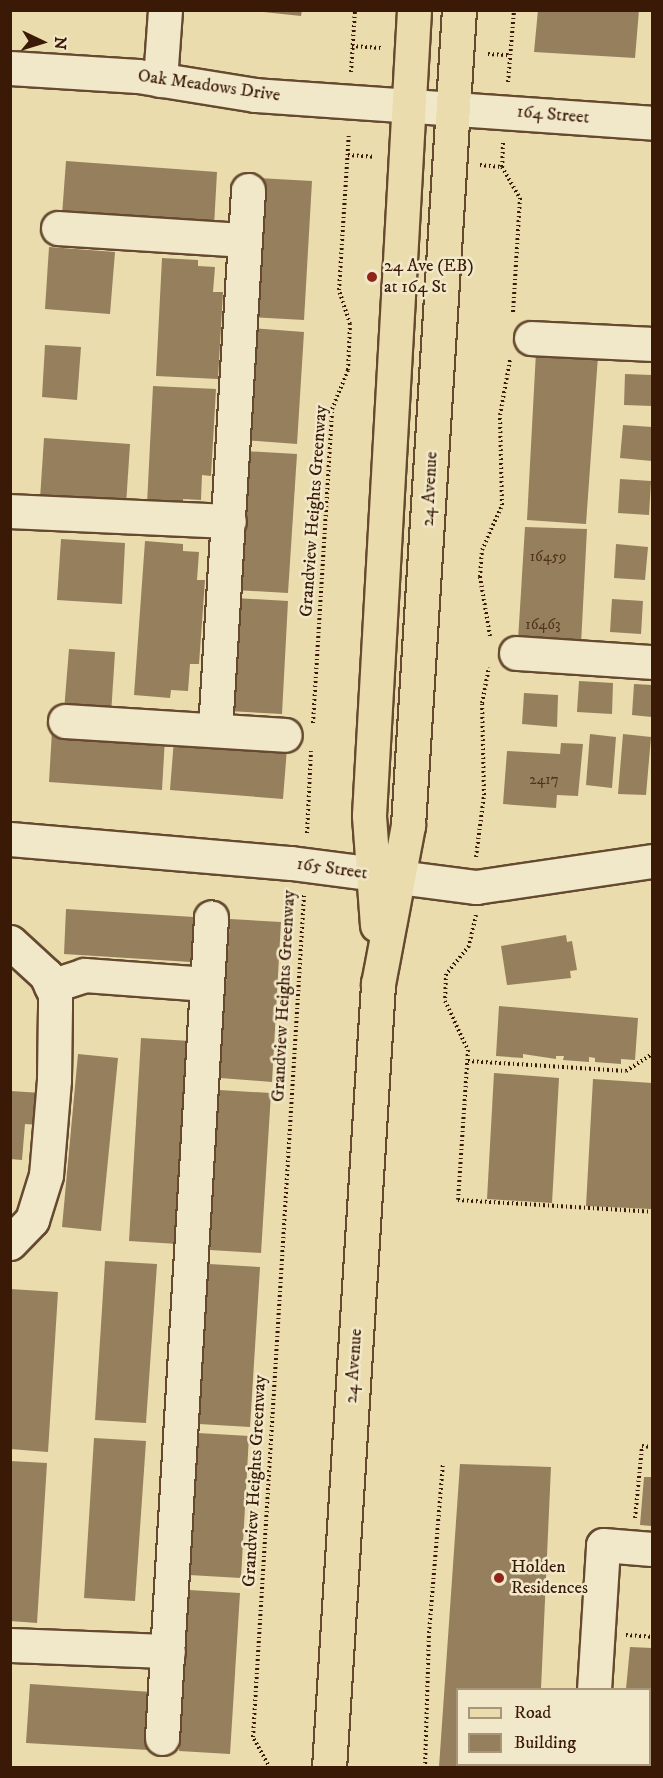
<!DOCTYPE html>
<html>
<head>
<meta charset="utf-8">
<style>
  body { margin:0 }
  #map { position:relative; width:663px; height:1778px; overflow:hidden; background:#eadcac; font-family:"IM FELL DW Pica",serif }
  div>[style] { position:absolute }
  .building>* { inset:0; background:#967f5d }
  .path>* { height:4px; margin-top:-2px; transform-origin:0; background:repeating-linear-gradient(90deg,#3a1a07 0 1.5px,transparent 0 4.5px) }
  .roads { filter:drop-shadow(2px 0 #664a30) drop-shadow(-2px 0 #664a30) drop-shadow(0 2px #664a30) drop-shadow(0 -2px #664a30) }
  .minor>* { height:33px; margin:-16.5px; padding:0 16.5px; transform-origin:16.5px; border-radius:16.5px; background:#f1e8c9 }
  .major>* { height:33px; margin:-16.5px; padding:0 16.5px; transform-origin:16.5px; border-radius:16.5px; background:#eadcac }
  .dots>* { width:16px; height:16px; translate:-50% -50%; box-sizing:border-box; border:3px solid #f1e8c9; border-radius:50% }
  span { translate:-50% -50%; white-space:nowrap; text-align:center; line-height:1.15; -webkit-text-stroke:5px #f1e8c9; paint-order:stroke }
  .number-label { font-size:15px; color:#51331c }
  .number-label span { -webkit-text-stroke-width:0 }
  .street-label { font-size:18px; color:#3a1a07 }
  .poi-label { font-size:18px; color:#3a1a07 }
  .left { translate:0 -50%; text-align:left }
  .frame { position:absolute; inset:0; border:12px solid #3a1a07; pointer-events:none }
  .legend { position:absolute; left:456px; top:1688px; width:195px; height:78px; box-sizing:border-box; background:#f1e8c9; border:2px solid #a8967b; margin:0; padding:8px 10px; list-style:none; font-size:18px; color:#3a1a07 }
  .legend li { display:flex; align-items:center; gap:12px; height:30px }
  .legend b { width:30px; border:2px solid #a8967b }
  .north { position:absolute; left:12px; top:12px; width:60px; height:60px; -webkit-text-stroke:4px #f1e8c9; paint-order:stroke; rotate:94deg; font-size:16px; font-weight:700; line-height:24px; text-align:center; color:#3a1a07 }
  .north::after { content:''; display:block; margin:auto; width:21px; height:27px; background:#3a1a07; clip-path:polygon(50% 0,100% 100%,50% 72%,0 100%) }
</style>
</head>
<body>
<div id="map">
  <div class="building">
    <i style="clip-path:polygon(245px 10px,302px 10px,301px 16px)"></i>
    <i style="clip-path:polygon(538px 10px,639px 10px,635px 58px,534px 52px)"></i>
    <i style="clip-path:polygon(66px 161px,217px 172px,214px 226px,62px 215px)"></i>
    <i style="clip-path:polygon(258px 178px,312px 181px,304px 320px,250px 317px)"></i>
    <i style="clip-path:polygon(49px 247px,115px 252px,110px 314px,45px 309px)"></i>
    <i style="clip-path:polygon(162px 258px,198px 260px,198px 266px,215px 267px,213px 292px,223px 292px,218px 379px,156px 376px)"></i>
    <i style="clip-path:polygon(251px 328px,304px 332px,297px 444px,244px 440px)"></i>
    <i style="clip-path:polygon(45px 345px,81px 347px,77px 400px,42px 397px)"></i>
    <i style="clip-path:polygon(536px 352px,598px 356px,586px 524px,527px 520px)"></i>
    <i style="clip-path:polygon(625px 374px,652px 375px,652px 406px,624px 405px)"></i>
    <i style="clip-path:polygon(153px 386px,216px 389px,211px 476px,202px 475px,201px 500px,183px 499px,183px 506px,147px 504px)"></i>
    <i style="clip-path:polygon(623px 425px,652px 427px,652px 461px,620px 458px)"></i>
    <i style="clip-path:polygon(44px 438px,130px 444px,126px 505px,40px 499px)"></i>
    <i style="clip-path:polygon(243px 451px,297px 454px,288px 593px,235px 590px)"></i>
    <i style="clip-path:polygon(620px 479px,651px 481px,649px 515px,618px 513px)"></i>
    <i style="clip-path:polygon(525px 527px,587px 529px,581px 644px,518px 640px)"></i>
    <i style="clip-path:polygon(61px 539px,125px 543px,122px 604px,57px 600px)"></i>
    <i style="clip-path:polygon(145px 541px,183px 544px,183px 551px,199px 552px,197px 580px,205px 580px,199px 664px,190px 664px,188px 691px,171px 690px,170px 698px,134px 695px)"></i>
    <i style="clip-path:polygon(616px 544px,648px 547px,645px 580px,614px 578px)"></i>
    <i style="clip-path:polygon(235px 598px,288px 601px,282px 714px,228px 711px)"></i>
    <i style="clip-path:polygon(612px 599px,643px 601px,641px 634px,610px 632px)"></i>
    <i style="clip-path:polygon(69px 649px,115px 652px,111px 715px,64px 711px)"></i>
    <i style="clip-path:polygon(579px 681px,613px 683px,612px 714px,577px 712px)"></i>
    <i style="clip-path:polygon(634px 684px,652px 685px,652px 717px,632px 715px)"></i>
    <i style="clip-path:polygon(524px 693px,558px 695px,557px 727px,522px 724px)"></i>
    <i style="clip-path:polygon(52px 731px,165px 738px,162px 790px,49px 782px)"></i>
    <i style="clip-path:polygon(590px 734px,616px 737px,612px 788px,586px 785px)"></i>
    <i style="clip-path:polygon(623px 734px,651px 737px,646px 795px,618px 794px)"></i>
    <i style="clip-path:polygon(174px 739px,287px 748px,283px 799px,170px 790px)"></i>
    <i style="clip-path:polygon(561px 743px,583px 744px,578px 796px,557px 795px,556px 808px,503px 804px,507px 751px,560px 754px)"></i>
    <i style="clip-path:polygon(66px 909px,194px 917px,191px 962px,64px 954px)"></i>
    <i style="clip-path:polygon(230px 919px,281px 922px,272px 1082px,220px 1078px)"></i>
    <i style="clip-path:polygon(566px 935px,567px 942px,572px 941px,577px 970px,570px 971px,571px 978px,507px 985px,501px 946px)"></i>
    <i style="clip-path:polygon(499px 1006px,638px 1018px,635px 1060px,621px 1059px,621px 1064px,595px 1062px,595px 1058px,589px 1057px,589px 1062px,563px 1060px,564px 1056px,556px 1056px,556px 1059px,523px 1054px,523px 1058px,496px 1056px)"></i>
    <i style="clip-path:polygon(141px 1038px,190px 1041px,178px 1244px,129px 1241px)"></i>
    <i style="clip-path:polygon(78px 1054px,118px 1058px,101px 1231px,62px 1227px)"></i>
    <i style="clip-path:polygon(494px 1073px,559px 1078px,552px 1203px,487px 1199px)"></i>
    <i style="clip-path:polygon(593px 1079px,652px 1083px,651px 1209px,586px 1206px)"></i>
    <i style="clip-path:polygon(219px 1090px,271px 1093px,261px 1253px,210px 1250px)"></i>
    <i style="clip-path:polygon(10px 1091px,42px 1093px,40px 1125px,25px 1124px,22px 1160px,10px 1159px)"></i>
    <i style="clip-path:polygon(105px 1261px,157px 1264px,146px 1423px,95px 1420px)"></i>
    <i style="clip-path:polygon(209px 1264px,260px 1267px,250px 1427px,199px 1424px)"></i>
    <i style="clip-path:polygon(10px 1289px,58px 1292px,48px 1452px,10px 1449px)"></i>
    <i style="clip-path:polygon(198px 1433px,249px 1436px,241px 1578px,189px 1575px)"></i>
    <i style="clip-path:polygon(94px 1438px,146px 1441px,135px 1601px,84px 1598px)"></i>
    <i style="clip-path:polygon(10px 1461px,47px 1463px,37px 1623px,10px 1621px)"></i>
    <i style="clip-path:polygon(460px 1464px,551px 1467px,541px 1689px,458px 1689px,458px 1764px,538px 1764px,538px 1767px,439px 1767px)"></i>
    <i style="clip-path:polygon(644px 1477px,652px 1477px,652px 1526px,640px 1525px)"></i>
    <i style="clip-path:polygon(189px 1590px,240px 1593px,230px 1754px,179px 1751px)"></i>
    <i style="clip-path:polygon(630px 1647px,652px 1648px,652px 1698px,650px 1689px,626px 1689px)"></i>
    <i style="clip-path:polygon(30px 1684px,152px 1692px,149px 1750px,26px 1743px)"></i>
    <i style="clip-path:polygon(650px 1745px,652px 1767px,612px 1767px,650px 1764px)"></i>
  </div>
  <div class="path">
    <i style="left:352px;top:46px;width:29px;rotate:4deg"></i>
    <i style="left:488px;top:54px;width:22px;rotate:3deg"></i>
    <i style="left:351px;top:72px;width:62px;rotate:-86.3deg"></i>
    <i style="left:508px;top:82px;width:72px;rotate:-85.2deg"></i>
    <i style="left:503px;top:143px;width:24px;rotate:92deg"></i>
    <i style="left:502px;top:167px;width:36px;rotate:60deg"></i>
    <i style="left:520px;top:198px;width:115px;rotate:93.5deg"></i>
    <i style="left:348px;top:155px;width:26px;rotate:4deg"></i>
    <i style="left:480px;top:165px;width:22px;rotate:5deg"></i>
    <i style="left:490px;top:636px;width:60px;rotate:-99.6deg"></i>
    <i style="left:480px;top:577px;width:27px;rotate:-86deg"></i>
    <i style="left:482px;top:550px;width:49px;rotate:-66deg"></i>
    <i style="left:502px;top:505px;width:90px;rotate:-91.3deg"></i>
    <i style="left:500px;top:415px;width:56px;rotate:-79.7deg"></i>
    <i style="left:313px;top:723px;width:315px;rotate:-86.5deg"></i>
    <i style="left:332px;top:409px;width:42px;rotate:-67.7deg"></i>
    <i style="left:348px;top:370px;width:46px;rotate:-87.5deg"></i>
    <i style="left:350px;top:324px;width:36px;rotate:-108deg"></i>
    <i style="left:339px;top:290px;width:157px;rotate:-86.4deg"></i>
    <i style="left:307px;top:833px;width:82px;rotate:-87.2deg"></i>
    <i style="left:476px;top:857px;width:63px;rotate:-82.6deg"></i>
    <i style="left:484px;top:795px;width:92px;rotate:-91.2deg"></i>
    <i style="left:482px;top:703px;width:36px;rotate:-79deg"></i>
    <i style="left:476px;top:915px;width:32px;rotate:103deg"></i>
    <i style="left:469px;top:946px;width:36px;rotate:129deg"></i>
    <i style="left:446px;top:974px;width:27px;rotate:92deg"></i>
    <i style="left:445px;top:1001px;width:54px;rotate:64.9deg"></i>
    <i style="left:468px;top:1050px;width:150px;rotate:93.8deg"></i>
    <i style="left:458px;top:1200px;width:194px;rotate:3.5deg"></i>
    <i style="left:468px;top:1061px;width:158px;rotate:3.6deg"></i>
    <i style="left:626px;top:1071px;width:31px;rotate:-33deg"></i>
    <i style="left:635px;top:1518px;width:72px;rotate:-84.4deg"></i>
    <i style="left:642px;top:1446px;width:10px;rotate:6deg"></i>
    <i style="left:626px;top:1635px;width:26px;rotate:4deg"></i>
    <i style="left:270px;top:1768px;width:35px;rotate:-119deg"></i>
    <i style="left:253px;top:1737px;width:844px;rotate:-86.53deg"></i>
    <i style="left:425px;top:1768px;width:135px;rotate:-88.3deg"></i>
    <i style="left:429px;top:1633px;width:170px;rotate:-85.3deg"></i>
  </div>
  <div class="roads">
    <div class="minor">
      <i style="left:10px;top:68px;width:128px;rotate:3.6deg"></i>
      <i style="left:138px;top:76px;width:119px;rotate:9.2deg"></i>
      <i style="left:255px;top:95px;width:398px;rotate:4deg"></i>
      <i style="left:160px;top:80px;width:70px;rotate:-85.9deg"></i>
      <i style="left:58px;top:228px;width:187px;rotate:3.7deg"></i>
      <i style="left:531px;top:338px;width:121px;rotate:2.8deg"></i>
      <i style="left:10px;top:511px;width:219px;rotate:2.6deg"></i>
      <i style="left:516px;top:653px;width:136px;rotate:3.8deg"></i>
      <i style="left:65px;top:721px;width:220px;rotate:3.6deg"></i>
      <i style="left:215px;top:730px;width:541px;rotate:-86.5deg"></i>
      <i style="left:10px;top:839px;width:282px;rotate:4.9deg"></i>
      <i style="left:291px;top:863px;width:187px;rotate:7.4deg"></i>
      <i style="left:476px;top:887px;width:178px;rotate:-8.4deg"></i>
      <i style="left:10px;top:942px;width:49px;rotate:42.5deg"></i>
      <i style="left:46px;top:975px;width:21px;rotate:65deg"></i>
      <i style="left:55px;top:994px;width:13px;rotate:90deg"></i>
      <i style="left:55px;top:1007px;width:73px;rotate:90.8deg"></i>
      <i style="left:54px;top:1080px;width:95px;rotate:94.8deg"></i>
      <i style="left:46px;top:1175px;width:47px;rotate:107.3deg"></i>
      <i style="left:32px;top:1220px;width:32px;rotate:134deg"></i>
      <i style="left:51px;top:986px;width:35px;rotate:-18deg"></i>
      <i style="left:84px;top:975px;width:123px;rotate:4.2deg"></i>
      <i style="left:10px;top:1645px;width:158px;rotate:2.2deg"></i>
      <i style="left:594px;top:1690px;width:145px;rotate:-86.4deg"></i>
      <i style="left:603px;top:1545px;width:49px;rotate:4.7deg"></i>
      <i style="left:650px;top:1719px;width:2px;rotate:27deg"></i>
      <i style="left:162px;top:1738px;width:822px;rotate:-86.58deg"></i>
      <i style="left:589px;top:1768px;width:4px;rotate:-90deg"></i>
    </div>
    <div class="major">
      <i style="left:377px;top:925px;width:110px;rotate:-94.2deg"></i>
      <i style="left:369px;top:815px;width:806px;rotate:-86.8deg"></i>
      <i style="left:329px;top:1768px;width:786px;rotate:-86.42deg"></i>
      <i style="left:378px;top:984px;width:162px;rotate:-79.3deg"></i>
      <i style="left:408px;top:825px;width:817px;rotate:-86.42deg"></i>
    </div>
  </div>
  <div class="dots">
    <i style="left:372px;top:277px;background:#8f2418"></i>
    <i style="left:499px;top:1578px;background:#8f2418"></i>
  </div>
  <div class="number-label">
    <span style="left:548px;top:557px">16459</span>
    <span style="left:543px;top:625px">16463</span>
    <span style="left:544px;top:780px">2417</span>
  </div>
  <div class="street-label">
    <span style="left:209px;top:86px;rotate:8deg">Oak Meadows Drive</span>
    <span style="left:553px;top:115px;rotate:5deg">164 Street</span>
    <span style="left:430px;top:489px;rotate:-87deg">24 Avenue</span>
    <span style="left:314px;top:511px;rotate:-86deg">Grandview Heights Greenway</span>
    <span style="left:332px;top:869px;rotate:8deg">165 Street</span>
    <span style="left:284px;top:996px;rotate:-87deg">Grandview Heights Greenway</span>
    <span style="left:354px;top:1366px;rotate:-86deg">24 Avenue</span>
    <span style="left:255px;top:1481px;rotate:-87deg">Grandview Heights Greenway</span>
  </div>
  <div class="poi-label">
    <span class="left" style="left:384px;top:277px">24 Ave (EB)<br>at 164 St</span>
    <span class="left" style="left:511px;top:1578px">Holden<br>Residences</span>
  </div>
  <div class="frame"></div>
  <ul class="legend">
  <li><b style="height:8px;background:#eadcac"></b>Road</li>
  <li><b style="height:16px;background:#967f5d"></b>Building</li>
  </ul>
  <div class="north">N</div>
</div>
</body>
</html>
